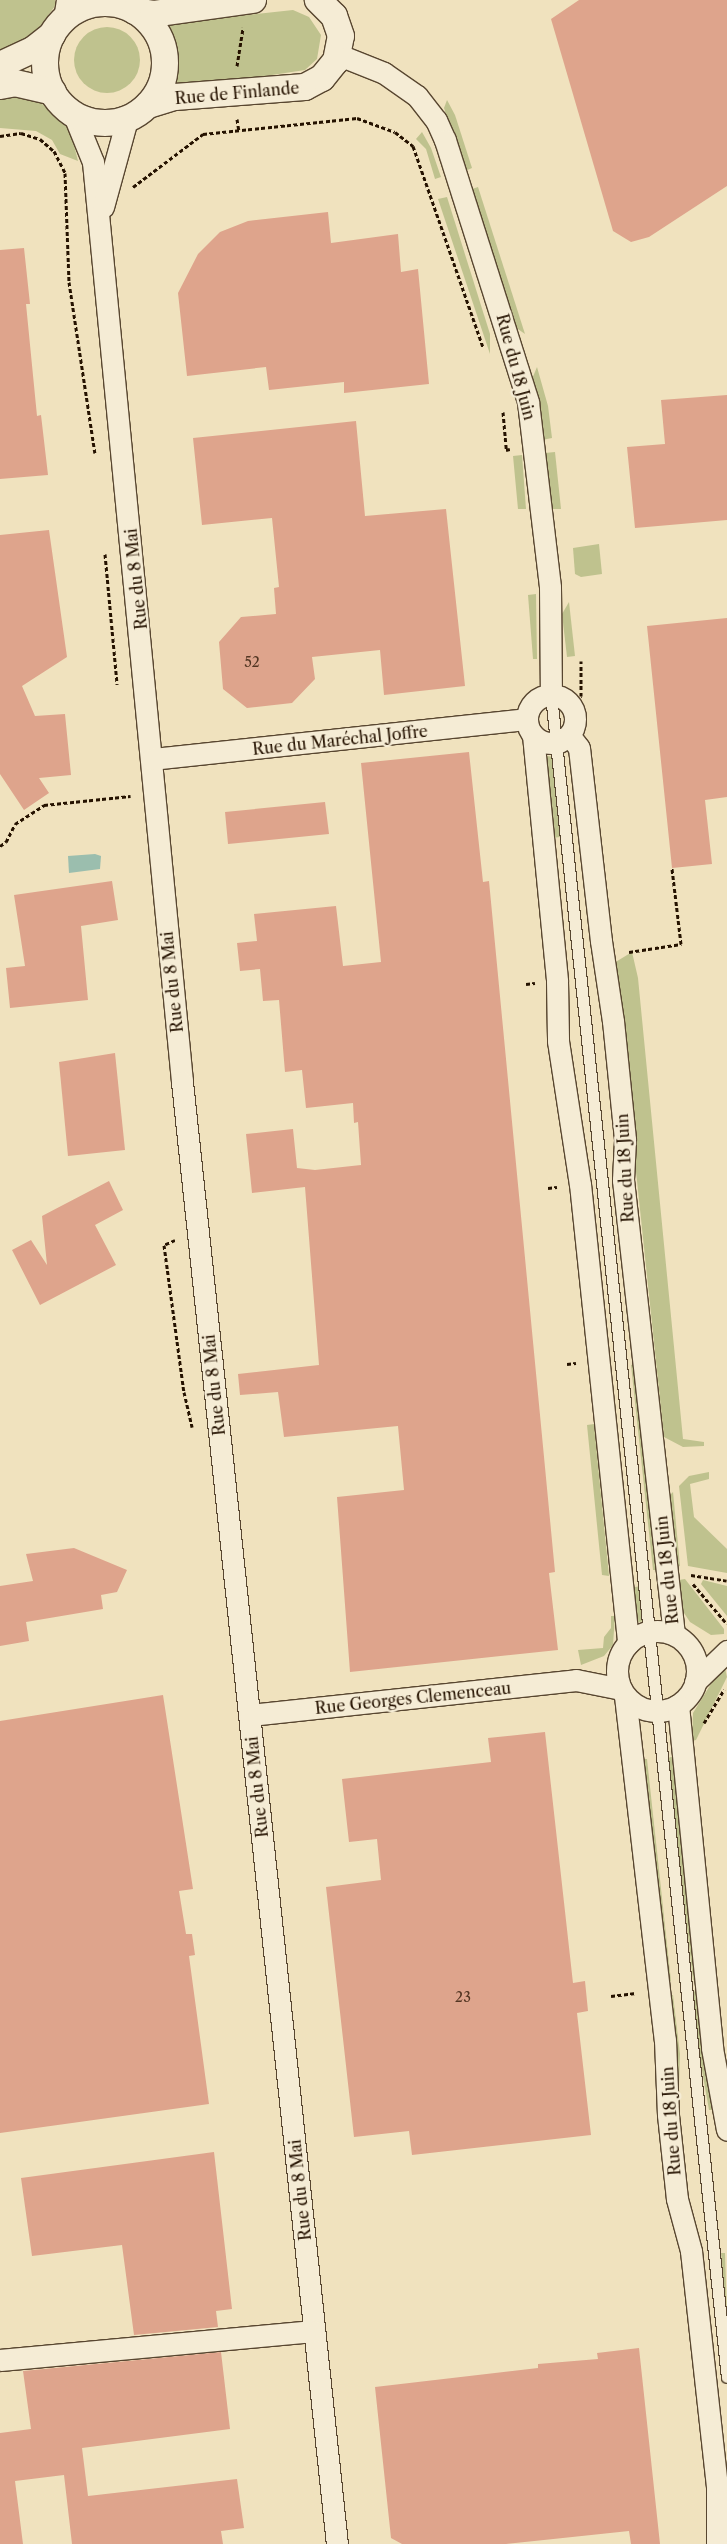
<!DOCTYPE html>
<html>
<head>
<meta charset="utf-8">
<style>
  body { margin:0 }
  #map { position:relative; width:727px; height:2544px; overflow:hidden; background:#f0e2be; font-family:"Libre Caslon Text",serif }
  div>[style] { position:absolute }
  .green>* { inset:0; background:#bfc28e }
  .round { border-radius:50% }
  .water>* { inset:0; background:#9bbeae }
  .building>* { inset:0; background:#dea48c }
  .path>* { height:3px; margin-top:-1.5px; transform-origin:0; background:repeating-linear-gradient(90deg,#251200 0 4px,transparent 0 6.5px) }
  .roads { filter:drop-shadow(1px 0 #584630) drop-shadow(-1px 0 #584630) drop-shadow(0 1px #584630) drop-shadow(0 -1px #584630) }
  .service>* { height:11px; margin:-5.5px; padding:0 5.5px; transform-origin:5.5px; border-radius:5.5px; background:#f5ecd5 }
  .minor>* { height:21px; margin:-10.5px; padding:0 10.5px; transform-origin:10.5px; border-radius:10.5px; background:#f5ecd5 }
  .minor>.ring { margin:-10.5px; padding:0; box-sizing:content-box; background:none; border:21px solid #f5ecd5; border-radius:50% }
  .tertiary>* { height:26px; margin:-13px; padding:0 13px; transform-origin:13px; border-radius:13px; background:#f5ecd5 }
  .tertiary>.ring { margin:-13px; padding:0; box-sizing:content-box; background:none; border:26px solid #f5ecd5; border-radius:50% }
  span { translate:-50% -50%; white-space:nowrap; text-align:center; line-height:1.15; -webkit-text-stroke:4.5px #f5ecd5; paint-order:stroke }
  .number-label { font-size:14px; color:#533623 }
  .number-label span { -webkit-text-stroke-width:0 }
  .street-label { font-size:16px; color:#251200 }
</style>
</head>
<body>
<div id="map">
  <div class="green">
    <i style="clip-path:polygon(0 0,55px 0,55px 6px,39px 28px,15px 45px,0 50px)"></i>
    <i style="clip-path:polygon(293px 10px,309px 17px,321px 35px,317px 59px,305px 70px,172px 90px,178px 67px,178px 52px,167px 24px)"></i>
    <i class="round" style="left:74px;top:27px;width:66px;height:66px"></i>
    <i style="clip-path:polygon(22px 95px,40px 102px,70px 129px,78px 161px,60px 154px,52px 140px,36px 131px,0 128px,0 97px)"></i>
    <i style="clip-path:polygon(447px 100px,455px 115px,472px 168px,465px 171px,444px 108px)"></i>
    <i style="clip-path:polygon(422px 132px,431px 148px,441px 177px,435px 179px,426px 149px,416px 139px)"></i>
    <i style="clip-path:polygon(478px 187px,525px 334px,515px 327px,472px 189px)"></i>
    <i style="clip-path:polygon(447px 197px,490px 334px,490px 354px,438px 199px)"></i>
    <i style="clip-path:polygon(537px 367px,548px 406px,552px 438px,542px 440px,540px 403px,532px 379px)"></i>
    <i style="clip-path:polygon(555px 452px,561px 509px,552px 509px,545px 453px)"></i>
    <i style="clip-path:polygon(522px 455px,526px 509px,518px 509px,513px 456px)"></i>
    <i style="clip-path:polygon(599px 544px,602px 574px,581px 577px,575px 574px,573px 548px)"></i>
    <i style="clip-path:polygon(536px 594px,537px 659px,533px 659px,528px 595px)"></i>
    <i style="clip-path:polygon(569px 602px,575px 656px,567px 657px,562px 614px)"></i>
    <i style="clip-path:polygon(541px 755px,554px 757px,560px 837px,552px 838px)"></i>
    <i style="clip-path:polygon(632px 952px,638px 978px,683px 1439px,704px 1442px,704px 1446px,683px 1447px,664px 1437px,614px 963px)"></i>
    <i style="clip-path:polygon(635px 1364px,657px 1570px,653px 1570px,631px 1365px)"></i>
    <i style="clip-path:polygon(606px 1367px,610px 1367px,632px 1571px,628px 1572px)"></i>
    <i style="clip-path:polygon(594px 1424px,609px 1576px,602px 1575px,587px 1425px)"></i>
    <i style="clip-path:polygon(709px 1472px,709px 1479px,690px 1484px,694px 1517px,727px 1549px,727px 1573px,688px 1566px,679px 1486px,689px 1476px)"></i>
    <i style="clip-path:polygon(673px 1492px,680px 1566px,677px 1567px,670px 1495px)"></i>
    <i style="clip-path:polygon(685px 1579px,724px 1629px,724px 1634px,711px 1635px,690px 1622px,682px 1610px,679px 1580px)"></i>
    <i style="clip-path:polygon(703px 1580px,727px 1586px,727px 1616px,701px 1584px)"></i>
    <i style="clip-path:polygon(641px 1586px,644px 1621px,634px 1623px,630px 1588px)"></i>
    <i style="clip-path:polygon(611px 1616px,615px 1616px,613px 1645px,604px 1656px,581px 1665px,578px 1650px,603px 1648px,604px 1637px,611px 1628px)"></i>
    <i style="clip-path:polygon(725px 1668px,727px 1677px,696px 1740px,692px 1741px,693px 1713px,714px 1679px)"></i>
    <i style="clip-path:polygon(674px 1756px,697px 1979px,693px 1980px,668px 1758px)"></i>
    <i style="clip-path:polygon(643px 1759px,647px 1759px,671px 1981px,667px 1983px)"></i>
    <i style="clip-path:polygon(699px 1990px,716px 2110px,709px 2110px,700px 2059px,693px 1992px)"></i>
    <i style="clip-path:polygon(669px 1995px,673px 1995px,680px 2054px,678px 2113px)"></i>
    <i style="clip-path:polygon(721px 2253px,725px 2253px,727px 2316px)"></i>
  </div>
  <div class="water">
    <i style="clip-path:polygon(95px 854px,101px 856px,100px 869px,69px 873px,68px 856px)"></i>
  </div>
  <div class="building">
    <i style="clip-path:polygon(579px 0,727px 0,727px 186px,649px 237px,631px 242px,613px 231px,551px 19px)"></i>
    <i style="clip-path:polygon(328px 212px,331px 243px,398px 234px,401px 272px,418px 269px,429px 384px,344px 393px,344px 382px,269px 390px,266px 367px,187px 376px,178px 293px,198px 254px,220px 232px,248px 221px)"></i>
    <i style="clip-path:polygon(24px 248px,30px 304px,26px 304px,37px 416px,41px 415px,48px 475px,0 479px,0 250px)"></i>
    <i style="clip-path:polygon(727px 395px,727px 520px,635px 528px,627px 447px,665px 444px,661px 400px)"></i>
    <i style="clip-path:polygon(356px 421px,365px 516px,446px 509px,465px 686px,384px 695px,380px 650px,312px 657px,315px 679px,292px 703px,247px 708px,223px 689px,219px 642px,241px 617px,276px 614px,274px 588px,279px 587px,272px 518px,202px 525px,193px 438px)"></i>
    <i style="clip-path:polygon(49px 530px,67px 657px,22px 686px,35px 716px,65px 714px,71px 775px,39px 778px,49px 793px,24px 810px,0 774px,0 535px)"></i>
    <i style="clip-path:polygon(727px 618px,727px 797px,705px 800px,712px 864px,672px 868px,647px 626px)"></i>
    <i style="clip-path:polygon(469px 752px,483px 882px,489px 881px,555px 1572px,549px 1573px,558px 1650px,350px 1672px,337px 1497px,404px 1490px,398px 1426px,284px 1437px,278px 1392px,240px 1395px,238px 1374px,319px 1365px,305px 1187px,252px 1193px,246px 1134px,293px 1129px,297px 1168px,315px 1170px,361px 1165px,358px 1122px,354px 1123px,353px 1103px,306px 1108px,302px 1070px,285px 1072px,279px 1000px,263px 1001px,260px 969px,240px 971px,237px 943px,257px 941px,254px 914px,336px 906px,343px 966px,381px 962px,361px 763px)"></i>
    <i style="clip-path:polygon(325px 802px,329px 834px,228px 844px,225px 812px)"></i>
    <i style="clip-path:polygon(112px 881px,118px 920px,81px 926px,88px 1000px,10px 1008px,6px 968px,25px 966px,14px 895px)"></i>
    <i style="clip-path:polygon(115px 1053px,125px 1150px,68px 1156px,59px 1062px)"></i>
    <i style="clip-path:polygon(109px 1181px,123px 1210px,95px 1225px,116px 1265px,40px 1305px,12px 1250px,31px 1240px,47px 1265px,42px 1216px)"></i>
    <i style="clip-path:polygon(74px 1548px,127px 1570px,117px 1592px,101px 1595px,103px 1609px,26px 1622px,29px 1641px,0 1646px,0 1586px,33px 1581px,26px 1554px)"></i>
    <i style="clip-path:polygon(163px 1695px,193px 1889px,179px 1891px,186px 1934px,192px 1934px,195px 1955px,189px 1956px,209px 2104px,0 2133px,0 1721px)"></i>
    <i style="clip-path:polygon(545px 1732px,573px 1983px,585px 1981px,588px 2011px,577px 2013px,591px 2135px,412px 2155px,409px 2131px,354px 2137px,326px 1887px,381px 1880px,377px 1839px,349px 1842px,342px 1779px,491px 1762px,488px 1738px)"></i>
    <i style="clip-path:polygon(214px 2152px,232px 2309px,216px 2311px,218px 2327px,134px 2335px,122px 2245px,32px 2256px,21px 2178px)"></i>
    <i style="clip-path:polygon(639px 2348px,660px 2544px,631px 2544px,629px 2531px,506px 2544px,402px 2544px,391px 2538px,375px 2387px,538px 2368px,538px 2364px,598px 2359px,597px 2353px)"></i>
    <i style="clip-path:polygon(221px 2352px,230px 2429px,82px 2448px,88px 2496px,237px 2479px,244px 2528px,221px 2531px,223px 2544px,72px 2544px,64px 2475px,15px 2481px,23px 2544px,0 2544px,0 2433px,31px 2429px,23px 2371px)"></i>
  </div>
  <div class="path">
    <i style="left:237px;top:66px;width:39px;rotate:-81deg"></i>
    <i style="left:237px;top:119px;width:12px;rotate:81deg"></i>
    <i style="left:0;top:136px;width:21px;rotate:-8deg"></i>
    <i style="left:21px;top:133px;width:20px;rotate:18deg"></i>
    <i style="left:40px;top:139px;width:18px;rotate:41deg"></i>
    <i style="left:54px;top:151px;width:25px;rotate:63deg"></i>
    <i style="left:65px;top:173px;width:109px;rotate:87.9deg"></i>
    <i style="left:69px;top:282px;width:173px;rotate:81.4deg"></i>
    <i style="left:133px;top:187px;width:88px;rotate:-37.1deg"></i>
    <i style="left:203px;top:134px;width:155px;rotate:-5.9deg"></i>
    <i style="left:357px;top:118px;width:40px;rotate:20.2deg"></i>
    <i style="left:395px;top:132px;width:23px;rotate:38deg"></i>
    <i style="left:413px;top:146px;width:213px;rotate:70.8deg"></i>
    <i style="left:503px;top:412px;width:38px;rotate:85deg"></i>
    <i style="left:506px;top:450px;width:4px;rotate:-14deg"></i>
    <i style="left:105px;top:554px;width:131px;rotate:84.7deg"></i>
    <i style="left:575px;top:699px;width:7px;rotate:-27deg"></i>
    <i style="left:581px;top:696px;width:35px;rotate:-90deg"></i>
    <i style="left:0;top:846px;width:7px;rotate:-34deg"></i>
    <i style="left:6px;top:842px;width:20px;rotate:-63deg"></i>
    <i style="left:15px;top:824px;width:35px;rotate:-33deg"></i>
    <i style="left:44px;top:805px;width:87px;rotate:-5.9deg"></i>
    <i style="left:629px;top:952px;width:53px;rotate:-8.7deg"></i>
    <i style="left:681px;top:944px;width:77px;rotate:-96.8deg"></i>
    <i style="left:526px;top:984px;width:9px;rotate:-6deg"></i>
    <i style="left:548px;top:1188px;width:9px;rotate:-6deg"></i>
    <i style="left:175px;top:1240px;width:12px;rotate:156deg"></i>
    <i style="left:164px;top:1245px;width:148px;rotate:82.3deg"></i>
    <i style="left:184px;top:1392px;width:36px;rotate:77deg"></i>
    <i style="left:567px;top:1364px;width:9px;rotate:-6deg"></i>
    <i style="left:691px;top:1575px;width:36px;rotate:9deg"></i>
    <i style="left:693px;top:1584px;width:52px;rotate:49.6deg"></i>
    <i style="left:704px;top:1723px;width:39px;rotate:-59deg"></i>
    <i style="left:611px;top:1996px;width:25px;rotate:-7deg"></i>
  </div>
  <div class="roads">
    <div class="service">
      <i style="left:551px;top:695px;width:1691px;rotate:84.03deg"></i>
    </div>
    <div class="minor">
      <i style="left:108px;top:0;width:4px;rotate:45deg"></i>
      <i style="left:64px;top:19px;width:19px;rotate:-81deg"></i>
      <i style="left:339px;top:55px;width:48px;rotate:21.8deg"></i>
      <i style="left:384px;top:73px;width:40px;rotate:34.9deg"></i>
      <i style="left:417px;top:96px;width:31px;rotate:52deg"></i>
      <i style="left:436px;top:120px;width:22px;rotate:66deg"></i>
      <i style="left:445px;top:140px;width:275px;rotate:72.4deg"></i>
      <i style="left:528px;top:402px;width:186px;rotate:83.2deg"></i>
      <i style="left:550px;top:587px;width:108px;rotate:89.5deg"></i>
      <i style="left:73px;top:113px;width:53px;rotate:67.8deg"></i>
      <i style="left:93px;top:162px;width:924px;rotate:84.47deg"></i>
      <i style="left:182px;top:1082px;width:1470px;rotate:83.95deg"></i>
      <i style="left:103px;top:207px;width:91px;rotate:-74.7deg"></i>
      <i class="ring" style="left:527px;top:695px;width:27px;height:27px"></i>
      <i style="left:533px;top:735px;width:247px;rotate:84.4deg"></i>
      <i style="left:557px;top:981px;width:60px;rotate:89deg"></i>
      <i style="left:558px;top:1041px;width:145px;rotate:81.3deg"></i>
      <i style="left:580px;top:1184px;width:462px;rotate:84deg"></i>
      <i style="left:569px;top:735px;width:16px;rotate:52deg"></i>
      <i style="left:579px;top:748px;width:194px;rotate:83.5deg"></i>
      <i style="left:601px;top:941px;width:81px;rotate:81.5deg"></i>
      <i style="left:613px;top:1021px;width:120px;rotate:84.2deg"></i>
      <i style="left:625px;top:1140px;width:40px;rotate:92.9deg"></i>
      <i style="left:623px;top:1180px;width:457px;rotate:83.6deg"></i>
      <i style="left:152px;top:759px;width:377px;rotate:-6.1deg"></i>
      <i class="ring" style="left:617px;top:1631px;width:59px;height:59px"></i>
      <i style="left:695px;top:1682px;width:45px;rotate:-44.1deg"></i>
      <i style="left:625px;top:1696px;width:346px;rotate:83.4deg"></i>
      <i style="left:665px;top:2040px;width:75px;rotate:87.7deg"></i>
      <i style="left:668px;top:2115px;width:84px;rotate:83.9deg"></i>
      <i style="left:677px;top:2199px;width:54px;rotate:74.9deg"></i>
      <i style="left:691px;top:2251px;width:237px;rotate:83.7deg"></i>
      <i style="left:717px;top:2487px;width:57px;rotate:90deg"></i>
      <i style="left:678px;top:1705px;width:345px;rotate:84.3deg"></i>
      <i style="left:712px;top:2048px;width:83px;rotate:79.6deg"></i>
      <i style="left:250px;top:1715px;width:328px;rotate:-6.1deg"></i>
      <i style="left:576px;top:1680px;width:46px;rotate:11.3deg"></i>
      <i style="left:0;top:2360px;width:315px;rotate:-5.3deg"></i>
    </div>
    <div class="tertiary">
      <i class="ring" style="left:45px;top:3px;width:94px;height:94px"></i>
      <i style="left:135px;top:11px;width:18px;rotate:9deg"></i>
      <i style="left:153px;top:14px;width:101px;rotate:-8deg"></i>
      <i style="left:0;top:65px;width:38px;rotate:-25deg"></i>
      <i style="left:34px;top:49px;width:23px;rotate:-38deg"></i>
      <i style="left:0;top:86px;width:15px;rotate:-11deg"></i>
      <i style="left:15px;top:83px;width:39px;rotate:13deg"></i>
      <i style="left:148px;top:105px;width:28px;rotate:-17deg"></i>
      <i style="left:175px;top:97px;width:130px;rotate:-4.4deg"></i>
      <i style="left:305px;top:87px;width:19px;rotate:-28deg"></i>
      <i style="left:322px;top:78px;width:22px;rotate:-51deg"></i>
      <i style="left:336px;top:61px;width:25px;rotate:-79deg"></i>
      <i style="left:341px;top:36px;width:21px;rotate:-109deg"></i>
      <i style="left:334px;top:16px;width:23px;rotate:-135deg"></i>
    </div>
  </div>
  <div class="number-label">
    <span style="left:252px;top:662px">52</span>
    <span style="left:463px;top:1997px">23</span>
  </div>
  <div class="street-label">
    <span style="left:237px;top:93px;rotate:-5deg">Rue de Finlande</span>
    <span style="left:516px;top:367px;rotate:75deg">Rue du 18 Juin</span>
    <span style="left:136px;top:579px;rotate:-96deg">Rue du 8 Mai</span>
    <span style="left:340px;top:740px;rotate:-6deg">Rue du Maréchal Joffre</span>
    <span style="left:172px;top:982px;rotate:-96deg">Rue du 8 Mai</span>
    <span style="left:625px;top:1168px;rotate:-93deg">Rue du 18 Juin</span>
    <span style="left:214px;top:1385px;rotate:-96deg">Rue du 8 Mai</span>
    <span style="left:667px;top:1570px;rotate:-96deg">Rue du 18 Juin</span>
    <span style="left:413px;top:1698px;rotate:-6deg">Rue Georges Clemenceau</span>
    <span style="left:257px;top:1787px;rotate:-96deg">Rue du 8 Mai</span>
    <span style="left:671px;top:2121px;rotate:-94deg">Rue du 18 Juin</span>
    <span style="left:300px;top:2190px;rotate:-96deg">Rue du 8 Mai</span>
  </div>
</div>
</body>
</html>
